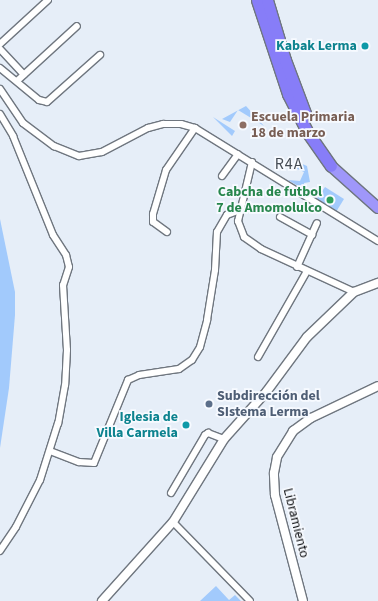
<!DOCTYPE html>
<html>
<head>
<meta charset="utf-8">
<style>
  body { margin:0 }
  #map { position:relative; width:378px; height:601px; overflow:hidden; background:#e6eef8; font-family:"Source Sans 3",sans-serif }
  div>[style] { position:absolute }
  .green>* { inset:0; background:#a2cafc }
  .roads { filter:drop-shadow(1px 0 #6f767f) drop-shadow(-1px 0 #6f767f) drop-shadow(0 1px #6f767f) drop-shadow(0 -1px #6f767f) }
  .minor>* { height:6px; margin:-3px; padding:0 3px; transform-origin:3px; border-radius:3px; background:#fff }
  .secondary>* { height:8px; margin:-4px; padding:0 4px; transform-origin:4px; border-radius:4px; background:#fff }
  .trunk>* { height:10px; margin:-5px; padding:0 5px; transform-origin:5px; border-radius:5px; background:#9f97fa }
  .motorway>* { height:11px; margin:-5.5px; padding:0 5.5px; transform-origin:5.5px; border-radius:5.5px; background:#877df8 }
  .dots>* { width:11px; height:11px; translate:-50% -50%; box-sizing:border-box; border:2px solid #f7faff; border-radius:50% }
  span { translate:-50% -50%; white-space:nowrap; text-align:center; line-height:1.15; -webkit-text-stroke:3.5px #f7faff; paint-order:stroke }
  .culture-label { font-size:14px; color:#0d838f; font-weight:700 }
  .right { translate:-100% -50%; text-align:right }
  .education-label { font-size:14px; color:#785e54; font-weight:700 }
  .left { translate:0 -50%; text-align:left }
  .leisure-label { font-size:14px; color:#27864d; font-weight:700 }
  .service-label { font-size:14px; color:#4e5e75; font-weight:700 }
  .street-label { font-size:14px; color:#0b0d10 }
  .quarter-label { font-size:16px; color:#454c54; letter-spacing:1px }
</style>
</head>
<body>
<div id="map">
  <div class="green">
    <i style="clip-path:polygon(246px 106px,264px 126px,238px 110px,230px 122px,222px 119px)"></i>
    <i style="clip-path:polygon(213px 117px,235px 131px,232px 136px)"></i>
    <i style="clip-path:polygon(300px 163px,307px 166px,310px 182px,304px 183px,305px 190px,310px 189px,313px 195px,288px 180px,300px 181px,304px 172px,293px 167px,294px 165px,299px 167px)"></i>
    <i style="clip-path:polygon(325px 187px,344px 199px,336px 212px,316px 200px)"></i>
    <i style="clip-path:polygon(0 219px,15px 292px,15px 315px,9px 388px,0 448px)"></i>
    <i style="clip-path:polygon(216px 586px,229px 600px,235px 595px,241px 601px,200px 601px)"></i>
  </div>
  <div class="roads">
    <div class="minor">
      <i style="left:0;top:44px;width:65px;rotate:-42.5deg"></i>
      <i style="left:0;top:49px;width:35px;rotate:47deg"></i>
      <i style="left:0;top:68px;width:50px;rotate:39.4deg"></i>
      <i style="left:39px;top:100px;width:8px;rotate:14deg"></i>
      <i style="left:47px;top:102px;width:71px;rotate:-41.6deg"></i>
      <i style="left:17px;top:81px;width:81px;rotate:-42.5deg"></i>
      <i style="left:0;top:89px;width:41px;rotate:55.9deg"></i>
      <i style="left:23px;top:123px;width:39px;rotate:37deg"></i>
      <i style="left:54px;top:146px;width:27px;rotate:22deg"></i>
      <i style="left:79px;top:156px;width:23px;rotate:-10deg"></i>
      <i style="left:102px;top:152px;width:52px;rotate:-27.6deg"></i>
      <i style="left:148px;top:128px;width:16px;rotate:-15deg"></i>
      <i style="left:163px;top:124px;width:18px"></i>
      <i style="left:181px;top:124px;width:15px;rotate:16deg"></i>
      <i style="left:195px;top:128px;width:215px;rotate:31.7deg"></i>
      <i style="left:0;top:114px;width:26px;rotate:59deg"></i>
      <i style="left:13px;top:136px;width:107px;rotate:68deg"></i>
      <i style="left:53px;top:235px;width:24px;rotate:57deg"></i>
      <i style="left:66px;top:255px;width:12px;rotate:76deg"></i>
      <i style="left:69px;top:267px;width:19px;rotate:108deg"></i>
      <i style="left:63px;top:285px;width:65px;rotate:86.5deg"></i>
      <i style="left:67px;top:350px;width:35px;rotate:93deg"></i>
      <i style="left:65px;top:385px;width:39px;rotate:100deg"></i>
      <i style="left:58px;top:423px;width:60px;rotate:107.5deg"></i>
      <i style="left:40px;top:480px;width:53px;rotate:117.1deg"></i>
      <i style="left:16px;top:527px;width:29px;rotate:124deg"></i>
      <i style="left:252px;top:162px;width:61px;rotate:103.3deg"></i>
      <i style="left:238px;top:221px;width:17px;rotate:69deg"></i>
      <i style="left:244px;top:237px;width:21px;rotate:35deg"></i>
      <i style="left:261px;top:249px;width:102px;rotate:24.8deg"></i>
      <i style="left:222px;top:176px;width:27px;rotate:-54deg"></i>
      <i style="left:280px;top:217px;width:37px;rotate:29deg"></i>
      <i style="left:167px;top:232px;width:17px;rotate:-144deg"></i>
      <i style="left:153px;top:222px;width:8px;rotate:-90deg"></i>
      <i style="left:153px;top:214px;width:46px;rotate:-73.5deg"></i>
      <i style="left:166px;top:170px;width:51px;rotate:-55.4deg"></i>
      <i style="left:297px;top:267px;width:48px;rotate:-65.6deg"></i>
      <i style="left:258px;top:357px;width:99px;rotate:-60.3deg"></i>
      <i style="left:50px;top:451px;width:31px;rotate:21deg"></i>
      <i style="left:79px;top:462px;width:15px;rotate:4deg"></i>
      <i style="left:94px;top:463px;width:90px;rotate:-67.7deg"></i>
      <i style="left:128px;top:380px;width:12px;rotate:-24deg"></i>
      <i style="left:139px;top:375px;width:40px;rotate:-8.5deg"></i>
      <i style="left:179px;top:369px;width:16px;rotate:-35deg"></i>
      <i style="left:192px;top:360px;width:15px;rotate:-58deg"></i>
      <i style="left:200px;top:347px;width:28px;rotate:-75deg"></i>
      <i style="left:207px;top:320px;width:51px;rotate:-80.9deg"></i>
      <i style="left:215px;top:270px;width:38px;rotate:-87deg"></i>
      <i style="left:217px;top:232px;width:20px;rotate:-60deg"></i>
      <i style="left:227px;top:215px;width:14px;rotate:-21deg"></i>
      <i style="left:171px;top:493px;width:67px;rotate:-59.6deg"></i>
      <i style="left:205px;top:435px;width:4px;rotate:-34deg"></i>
      <i style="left:208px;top:433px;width:17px;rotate:21deg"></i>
      <i style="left:173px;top:522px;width:110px;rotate:45.7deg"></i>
    </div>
    <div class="secondary">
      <i style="left:102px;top:601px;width:106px;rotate:-48.1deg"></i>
      <i style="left:173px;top:522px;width:97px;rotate:-58.4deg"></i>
      <i style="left:224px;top:439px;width:64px;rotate:-48.1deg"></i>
      <i style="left:267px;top:391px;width:67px;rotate:-53.5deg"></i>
      <i style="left:307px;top:337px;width:65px;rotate:-43.8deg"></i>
      <i style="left:354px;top:292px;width:26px;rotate:-21deg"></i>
      <i style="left:303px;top:601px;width:110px;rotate:-104.8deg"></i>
      <i style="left:275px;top:495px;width:22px;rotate:-93deg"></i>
      <i style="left:274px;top:473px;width:16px;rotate:-79deg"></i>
      <i style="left:277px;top:457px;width:31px;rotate:-58deg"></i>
      <i style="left:293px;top:431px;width:22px;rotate:-36deg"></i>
      <i style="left:311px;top:418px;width:74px;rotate:-25.5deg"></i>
    </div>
    <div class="trunk">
      <i style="left:331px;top:166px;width:63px;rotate:41.8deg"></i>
    </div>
    <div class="motorway">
      <i style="left:257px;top:0;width:99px;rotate:71.7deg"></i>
      <i style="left:288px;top:94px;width:44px;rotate:62.9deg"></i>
      <i style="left:308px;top:133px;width:40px;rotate:55.1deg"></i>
      <i style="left:267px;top:0;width:63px;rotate:73.3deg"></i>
      <i style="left:285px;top:60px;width:57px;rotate:69.3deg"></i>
    </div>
  </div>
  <div class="dots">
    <i style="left:365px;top:46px;background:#0f9aa8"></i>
    <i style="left:243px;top:125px;background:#8d6e63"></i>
    <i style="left:330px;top:200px;background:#2e9e5b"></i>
    <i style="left:209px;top:404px;background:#5c6f8a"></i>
    <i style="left:186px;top:425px;background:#0f9aa8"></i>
  </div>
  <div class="culture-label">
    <span class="right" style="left:357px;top:46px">Kabak Lerma</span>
    <span class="right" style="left:178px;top:425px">Iglesia de<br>Villa Carmela</span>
  </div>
  <div class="education-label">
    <span class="left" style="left:251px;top:125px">Escuela Primaria<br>18 de marzo</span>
  </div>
  <div class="leisure-label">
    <span class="right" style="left:322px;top:200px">Cabcha de futbol<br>7 de Amomolulco</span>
  </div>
  <div class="service-label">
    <span class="left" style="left:217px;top:404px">Subdirección del<br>SIstema Lerma</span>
  </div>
  <div class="street-label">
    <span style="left:296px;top:523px;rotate:76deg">Libramiento</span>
  </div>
  <div class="quarter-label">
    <span style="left:289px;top:164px">R4A</span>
  </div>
</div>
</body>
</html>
